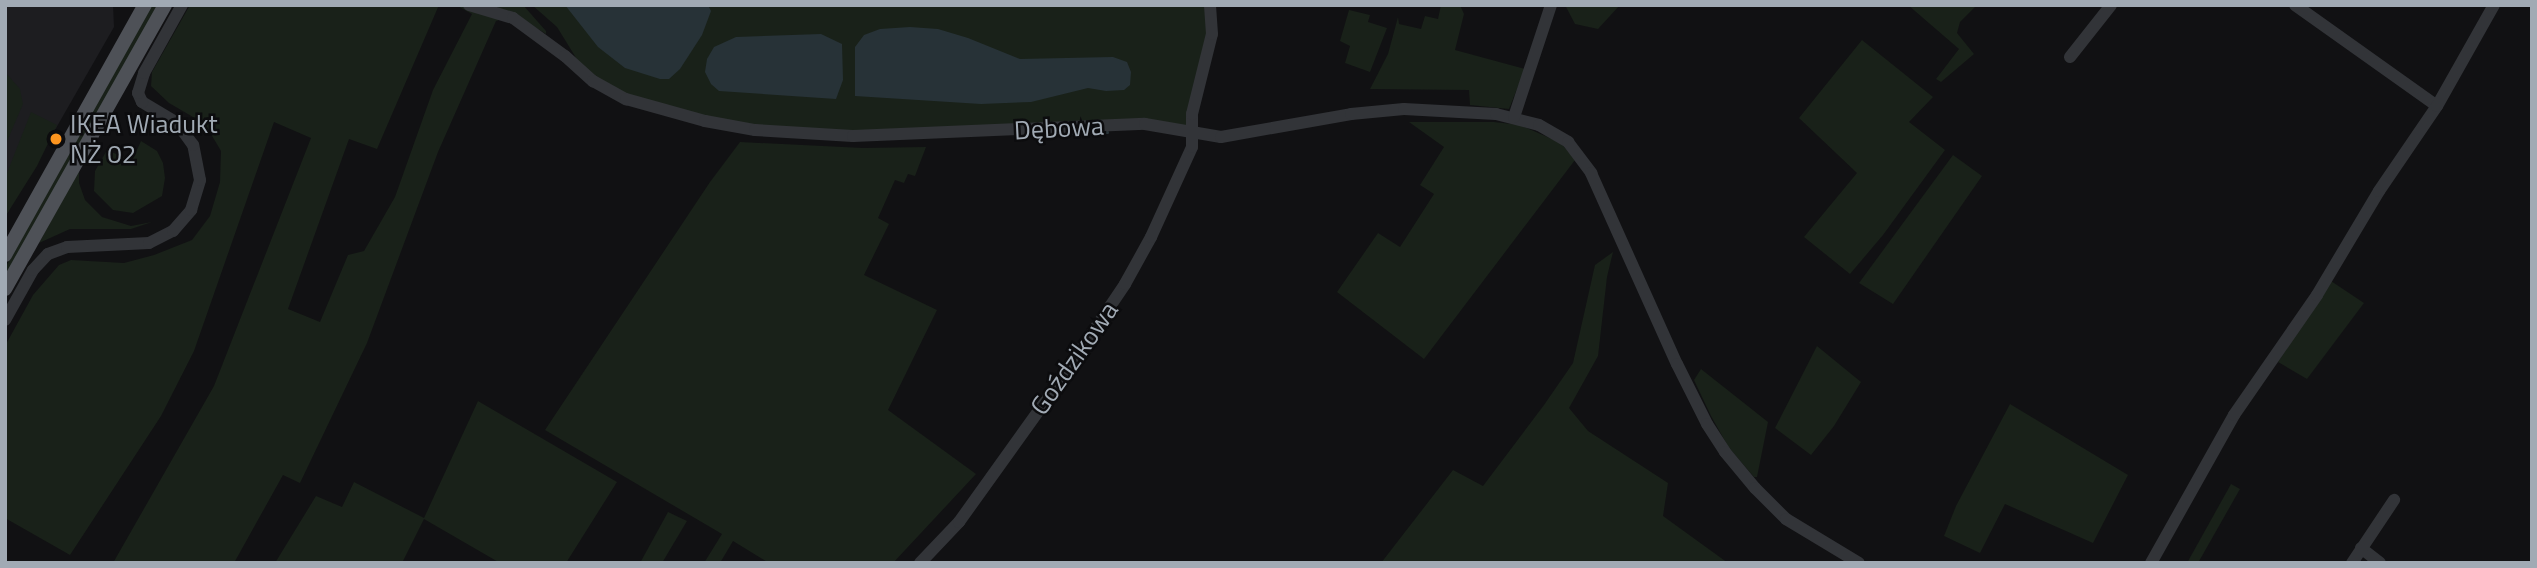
<!DOCTYPE html>
<html>
<head>
<meta charset="utf-8">
<style>
  body { margin:0 }
  #map { position:relative; width:2537px; height:568px; overflow:hidden; background:#111113; font-family:"Titillium Web",sans-serif }
  div>[style] { position:absolute }
  .built>* { inset:0; background:#1d1d20 }
  .green>* { inset:0; background:#192119 }
  .water>* { inset:0; background:#273237 }
  .stream>* { height:2.5px; margin:-1.25px; padding:0 1.25px; transform-origin:1.25px; border-radius:1.25px; background:#273237 }
  .minor>* { height:12px; margin:-6px; padding:0 6px; transform-origin:6px; border-radius:6px; background:#323438 }
  .major>* { height:14px; margin:-7px; padding:0 7px; transform-origin:7px; border-radius:7px; background:#4e5157 }
  .dots>* { width:19px; height:19px; translate:-50% -50%; box-sizing:border-box; border:4px solid #0c0c0e; border-radius:50% }
  span { translate:-50% -50%; white-space:nowrap; text-align:center; line-height:1.15; -webkit-text-stroke:5px #0c0c0e; paint-order:stroke }
  .poi-label { font-size:26px; color:#a1aab4 }
  .left { translate:0 -50%; text-align:left }
  .street-label { font-size:26px; color:#a1aab4 }
  .frame { position:absolute; inset:0; border:7px solid #a1aab4; pointer-events:none }
</style>
</head>
<body>
<div id="map">
  <div class="built">
    <i style="clip-path:polygon(5px 5px,113px 5px,114px 27px,5px 217px)"></i>
  </div>
  <div class="green">
    <i style="clip-path:polygon(152px 5px,158px 5px,5px 277px,5px 268px)"></i>
    <i style="clip-path:polygon(190px 5px,439px 5px,377px 149px,349px 139px,288px 309px,320px 322px,348px 255px,364px 251px,395px 197px,433px 90px,472px 14px,456px 5px,523px 5px,546px 31px,546px 34px,515px 15px,496px 21px,438px 152px,367px 343px,300px 483px,283px 475px,234px 563px,113px 563px,214px 386px,311px 138px,274px 122px,194px 351px,161px 416px,70px 555px,5px 518px,5px 346px,33px 295px,59px 265px,71px 260px,124px 263px,154px 255px,192px 240px,210px 216px,220px 182px,221px 151px,205px 124px,169px 103px,151px 86px,152px 72px)"></i>
    <i style="clip-path:polygon(532px 5px,1210px 5px,1212px 14px,1185px 129px,752px 132px,618px 92px,594px 79px,578px 61px,557px 27px)"></i>
    <i style="clip-path:polygon(1441px 5px,1460px 5px,1464px 14px,1455px 50px,1525px 69px,1509px 109px,1470px 105px,1469px 90px,1370px 89px,1388px 54px,1398px 17px,1399px 24px,1421px 29px,1425px 16px,1438px 19px)"></i>
    <i style="clip-path:polygon(1565px 5px,1620px 5px,1598px 29px,1575px 24px)"></i>
    <i style="clip-path:polygon(1908px 5px,1977px 5px,1960px 22px,1957px 33px,1974px 54px,1941px 82px,1936px 79px,1959px 49px)"></i>
    <i style="clip-path:polygon(1349px 10px,1370px 15px,1368px 22px,1387px 28px,1370px 72px,1345px 63px,1350px 46px,1340px 41px)"></i>
    <i style="clip-path:polygon(1862px 40px,1933px 97px,1909px 122px,1945px 150px,1883px 235px,1850px 274px,1804px 237px,1857px 173px,1799px 118px)"></i>
    <i style="clip-path:polygon(5px 72px,20px 89px,23px 104px,5px 146px)"></i>
    <i style="clip-path:polygon(31px 112px,57px 125px,37px 166px,5px 217px,5px 178px)"></i>
    <i style="clip-path:polygon(1409px 122px,1494px 122px,1520px 125px,1561px 143px,1575px 160px,1424px 359px,1337px 292px,1378px 233px,1400px 247px,1434px 194px,1420px 185px,1444px 147px)"></i>
    <i style="clip-path:polygon(141px 141px,157px 151px,163px 163px,165px 178px,162px 196px,133px 213px,113px 210px,94px 191px,95px 171px,107px 150px,132px 161px)"></i>
    <i style="clip-path:polygon(740px 142px,863px 148px,926px 147px,915px 176px,908px 174px,904px 183px,895px 180px,878px 218px,889px 224px,864px 275px,937px 310px,888px 410px,976px 474px,893px 563px,769px 563px,733px 541px,720px 563px,704px 563px,722px 534px,545px 430px,710px 182px)"></i>
    <i style="clip-path:polygon(1953px 155px,1982px 176px,1893px 304px,1859px 283px)"></i>
    <i style="clip-path:polygon(79px 170px,79px 183px,85px 200px,102px 217px,131px 226px,152px 222px,131px 229px,70px 229px,39px 243px)"></i>
    <i style="clip-path:polygon(1613px 252px,1607px 277px,1598px 356px,1569px 408px,1588px 431px,1668px 483px,1663px 516px,1728px 563px,1381px 563px,1453px 470px,1483px 486px,1544px 405px,1573px 363px,1595px 265px)"></i>
    <i style="clip-path:polygon(2331px 281px,2364px 303px,2307px 379px,2278px 362px)"></i>
    <i style="clip-path:polygon(1817px 346px,1861px 382px,1834px 426px,1811px 455px,1775px 428px)"></i>
    <i style="clip-path:polygon(1701px 369px,1768px 422px,1757px 477px,1754px 477px,1729px 448px,1711px 416px,1694px 380px)"></i>
    <i style="clip-path:polygon(478px 401px,617px 482px,566px 563px,500px 563px,424px 519px,402px 563px,275px 563px,316px 496px,342px 507px,354px 482px,424px 518px)"></i>
    <i style="clip-path:polygon(2010px 404px,2128px 475px,2093px 543px,2005px 504px,1980px 553px,1944px 536px,1956px 506px)"></i>
    <i style="clip-path:polygon(2231px 484px,2240px 489px,2198px 563px,2187px 563px)"></i>
    <i style="clip-path:polygon(668px 512px,687px 521px,662px 563px,640px 563px)"></i>
  </div>
  <div class="water">
    <i style="clip-path:polygon(565px 5px,708px 5px,711px 11px,702px 35px,680px 69px,669px 79px,660px 79px,625px 68px,598px 47px)"></i>
    <i style="clip-path:polygon(910px 27px,938px 29px,968px 38px,1020px 59px,1113px 57px,1127px 62px,1131px 72px,1130px 85px,1124px 90px,1106px 91px,1088px 88px,1031px 102px,981px 104px,855px 96px,855px 47px,864px 35px,880px 29px)"></i>
    <i style="clip-path:polygon(821px 34px,842px 44px,843px 80px,836px 99px,719px 91px,711px 84px,705px 72px,707px 59px,714px 47px,736px 37px)"></i>
  </div>
  <div class="stream">
    <i style="left:1064px;top:133px;width:43px;rotate:-1.3deg"></i>
  </div>
  <div class="minor">
    <i style="left:469px;top:5px;width:46px;rotate:16.5deg"></i>
    <i style="left:513px;top:18px;width:64px;rotate:36.2deg"></i>
    <i style="left:565px;top:56px;width:38px;rotate:42deg"></i>
    <i style="left:593px;top:81px;width:38px;rotate:29deg"></i>
    <i style="left:626px;top:99px;width:82px;rotate:15.6deg"></i>
    <i style="left:705px;top:121px;width:51px;rotate:10.2deg"></i>
    <i style="left:755px;top:130px;width:98px;rotate:3.5deg"></i>
    <i style="left:853px;top:136px;width:292px;rotate:-2.4deg"></i>
    <i style="left:1145px;top:124px;width:77px;rotate:9.7deg"></i>
    <i style="left:1221px;top:137px;width:132px;rotate:-10deg"></i>
    <i style="left:1351px;top:114px;width:53px;rotate:-5.4deg"></i>
    <i style="left:1404px;top:109px;width:92px;rotate:3.1deg"></i>
    <i style="left:1496px;top:114px;width:44px;rotate:14.3deg"></i>
    <i style="left:1539px;top:125px;width:34px;rotate:30deg"></i>
    <i style="left:1568px;top:142px;width:39px;rotate:53deg"></i>
    <i style="left:1591px;top:173px;width:209px;rotate:65.8deg"></i>
    <i style="left:1677px;top:364px;width:67px;rotate:63.4deg"></i>
    <i style="left:1707px;top:424px;width:33px;rotate:57deg"></i>
    <i style="left:1725px;top:452px;width:47px;rotate:50.2deg"></i>
    <i style="left:1755px;top:488px;width:44px;rotate:45deg"></i>
    <i style="left:1786px;top:519px;width:85px;rotate:31.1deg"></i>
    <i style="left:2295px;top:5px;width:174px;rotate:35.4deg"></i>
    <i style="left:2070px;top:57px;width:66px;rotate:-51.7deg"></i>
    <i style="left:1514px;top:117px;width:118px;rotate:-71.7deg"></i>
    <i style="left:5px;top:320px;width:57px;rotate:-60.8deg"></i>
    <i style="left:33px;top:270px;width:22px;rotate:-47deg"></i>
    <i style="left:48px;top:254px;width:20px;rotate:-20deg"></i>
    <i style="left:67px;top:247px;width:82px;rotate:-2.8deg"></i>
    <i style="left:149px;top:243px;width:27px;rotate:-27deg"></i>
    <i style="left:173px;top:231px;width:28px;rotate:-49deg"></i>
    <i style="left:191px;top:210px;width:31px;rotate:-73deg"></i>
    <i style="left:200px;top:180px;width:36px;rotate:-101deg"></i>
    <i style="left:193px;top:145px;width:27px;rotate:-126deg"></i>
    <i style="left:177px;top:123px;width:41px;rotate:-149deg"></i>
    <i style="left:142px;top:102px;width:10px;rotate:-114deg"></i>
    <i style="left:138px;top:93px;width:21px;rotate:-73deg"></i>
    <i style="left:144px;top:73px;width:78px;rotate:-60.8deg"></i>
    <i style="left:2361px;top:548px;width:24px;rotate:38deg"></i>
    <i style="left:920px;top:563px;width:57px;rotate:-46.4deg"></i>
    <i style="left:959px;top:522px;width:168px;rotate:-54.4deg"></i>
    <i style="left:1057px;top:385px;width:122px;rotate:-56deg"></i>
    <i style="left:1125px;top:284px;width:54px;rotate:-61deg"></i>
    <i style="left:1151px;top:237px;width:99px;rotate:-65.5deg"></i>
    <i style="left:1192px;top:147px;width:33px;rotate:-90deg"></i>
    <i style="left:1192px;top:114px;width:82px;rotate:-76deg"></i>
    <i style="left:1212px;top:34px;width:29px;rotate:-94deg"></i>
    <i style="left:2151px;top:563px;width:170px;rotate:-60.7deg"></i>
    <i style="left:2234px;top:415px;width:146px;rotate:-55.3deg"></i>
    <i style="left:2317px;top:295px;width:121px;rotate:-59.2deg"></i>
    <i style="left:2379px;top:191px;width:103px;rotate:-55.7deg"></i>
    <i style="left:2437px;top:106px;width:116px;rotate:-60.6deg"></i>
    <i style="left:2352px;top:563px;width:76px;rotate:-56.3deg"></i>
  </div>
  <div class="major">
    <i style="left:5px;top:255px;width:287px;rotate:-60.8deg"></i>
    <i style="left:5px;top:289px;width:326px;rotate:-60.6deg"></i>
  </div>
  <div class="dots">
    <i style="left:56px;top:139px;background:#fc941f"></i>
  </div>
  <div class="poi-label">
    <span class="left" style="left:70px;top:139px">IKEA Wiadukt<br>NŻ 02</span>
  </div>
  <div class="street-label">
    <span style="left:1059px;top:128px;rotate:-3deg">Dębowa</span>
    <span style="left:1074px;top:358px;rotate:-55deg">Goździkowa</span>
  </div>
  <div class="frame"></div>
</div>
</body>
</html>
